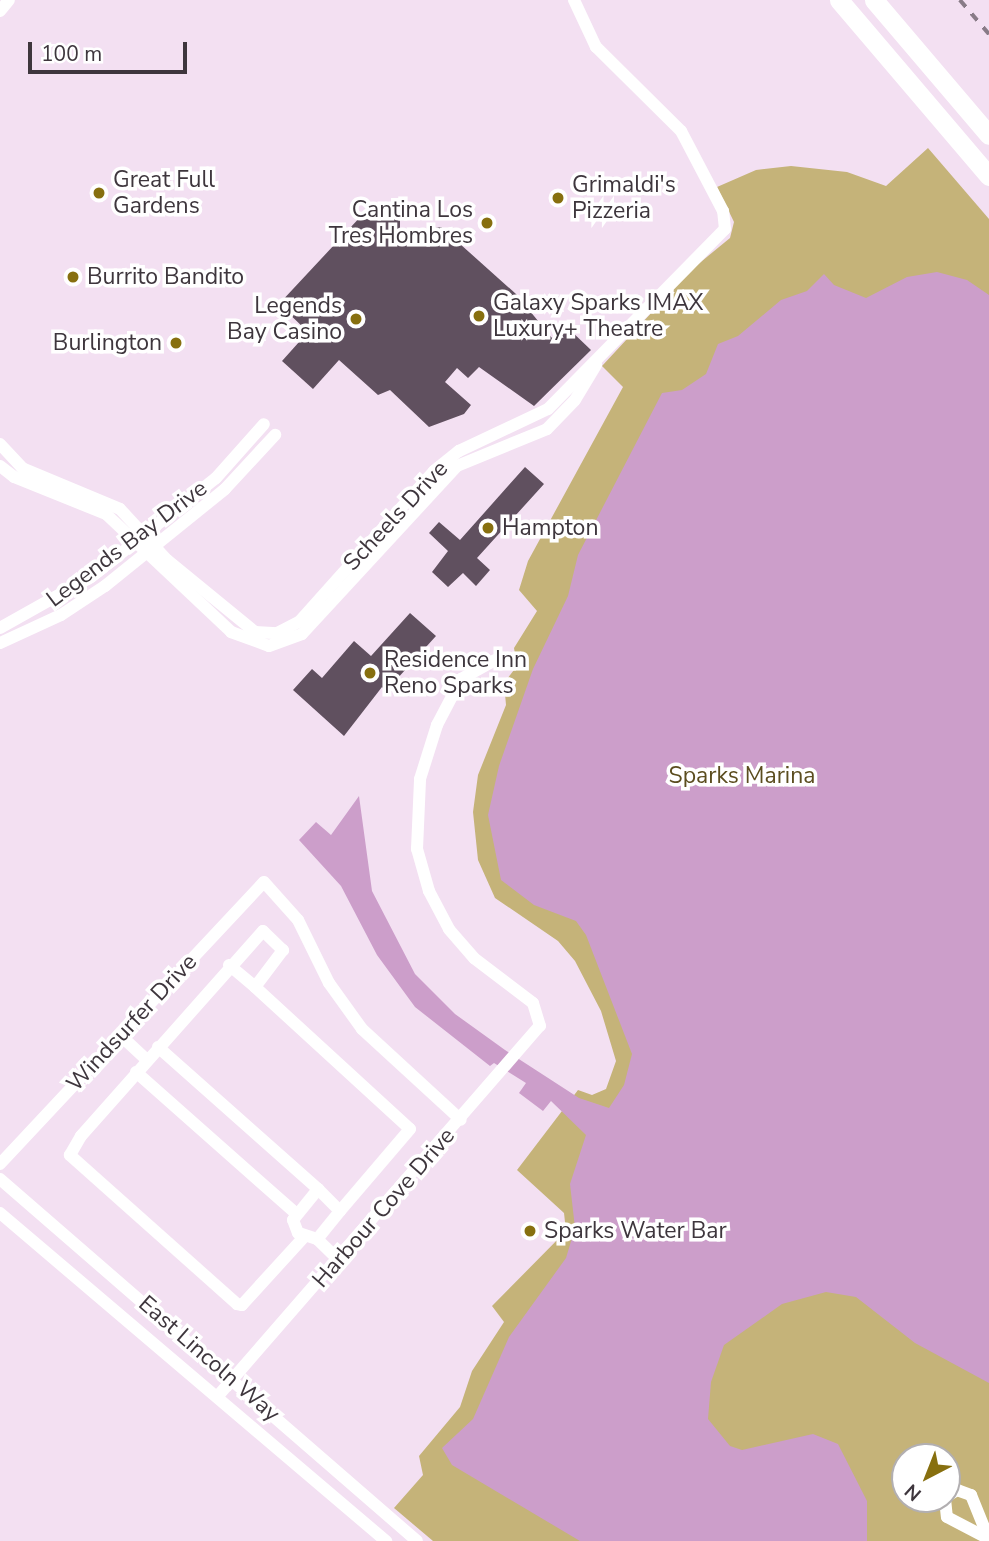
<!DOCTYPE html>
<html>
<head>
<meta charset="utf-8">
<style>
  body { margin:0 }
  #map { position:relative; width:989px; height:1541px; overflow:hidden; background:#f3e0f2; font-family:"Nunito Sans",sans-serif }
  div>[style] { position:absolute }
  .green>* { inset:0; background:#c5b379 }
  .water>* { inset:0; background:#cc9eca }
  .building>* { inset:0; background:#60505f }
  .minor>* { height:12px; margin:-6px; padding:0 6px; transform-origin:6px; border-radius:6px; background:#fff }
  .highway>* { height:19px; margin:-9.5px; padding:0 9.5px; transform-origin:9.5px; border-radius:9.5px; background:#fff }
  .rail>* { height:3.5px; margin-top:-1.75px; transform-origin:0; background:repeating-linear-gradient(90deg,#887b87 0 9px,transparent 0 18px) }
  .dots>* { width:19px; height:19px; translate:-50% -50%; box-sizing:border-box; border:4px solid #fff; border-radius:50% }
  span { translate:-50% -50%; white-space:nowrap; text-align:center; line-height:1.15; -webkit-text-stroke:7px #fff; paint-order:stroke }
  .poi-label { font-size:23px; color:#3e363d }
  .left { translate:0 -50%; text-align:left }
  .right { translate:-100% -50%; text-align:right }
  .street-label { font-size:23px; color:#3e363d }
  .park-label { font-size:23px; color:#5b4d1f }
  .north { position:absolute; left:891px; top:1443px; width:70px; height:70px; box-sizing:border-box; background:#fff; border:2px solid #b2afb1; border-radius:50%; rotate:222deg; font-size:19px; font-weight:700; line-height:28px; text-align:center; color:#3e363d }
  .north::after { content:''; display:block; margin:auto; width:24px; height:32px; background:#876f0f; clip-path:polygon(50% 0,100% 100%,50% 72%,0 100%) }
  .scale { position:absolute; left:28px; top:42px; width:159px; height:32px; box-sizing:border-box; border:4px solid #3e363d; border-top:0; padding-left:9px; font-size:21px; line-height:24px; white-space:nowrap; color:#3e363d; -webkit-text-stroke:5px #fff; paint-order:stroke }
</style>
</head>
<body>
<div id="map">
  <div class="green">
    <i style="clip-path:polygon(evenodd,928px 148px,989px 219px,989px 1541px,433px 1541px,394px 1508px,423px 1475px,419px 1456px,460px 1407px,472px 1371px,504px 1322px,492px 1306px,566px 1231px,564px 1213px,517px 1170px,578px 1090px,592px 1095px,606px 1089px,616px 1061px,601px 1011px,575px 961px,558px 941px,495px 898px,478px 860px,473px 812px,478px 775px,506px 705px,504px 683px,517px 666px,514px 648px,537px 611px,519px 590px,528px 561px,623px 387px,602px 366px,691px 270px,730px 238px,734px 222px,717px 187px,756px 170px,791px 166px,847px 172px,886px 186px,928px 148px,905px 1457px,947px 1457px,947px 1499px,905px 1499px,905px 1457px)"></i>
  </div>
  <div class="water">
    <i style="clip-path:polygon(937px 272px,967px 280px,989px 295px,989px 1383px,915px 1343px,856px 1297px,826px 1292px,782px 1304px,724px 1345px,711px 1382px,708px 1419px,730px 1446px,742px 1450px,813px 1434px,838px 1444px,867px 1501px,867px 1541px,580px 1541px,452px 1465px,442px 1448px,473px 1419px,509px 1337px,566px 1258px,575px 1228px,570px 1184px,586px 1135px,551px 1101px,543px 1111px,519px 1093px,526px 1083px,494px 1063px,490px 1066px,415px 1007px,377px 955px,341px 886px,299px 840px,316px 822px,331px 835px,359px 796px,372px 891px,415px 974px,455px 1014px,505px 1050px,579px 1098px,609px 1108px,624px 1085px,632px 1054px,586px 935px,576px 921px,534px 905px,501px 880px,488px 815px,499px 766px,533px 669px,568px 596px,578px 555px,662px 393px,682px 390px,706px 374px,718px 344px,738px 336px,781px 300px,807px 291px,824px 274px,834px 285px,866px 298px,907px 277px)"></i>
  </div>
  <div class="building">
    <i style="clip-path:polygon(363px 214px,400px 214px,400px 234px,441px 227px,516px 294px,552px 338px,569px 329px,591px 350px,534px 406px,479px 367px,468px 378px,457px 368px,445px 382px,471px 405px,464px 414px,429px 427px,390px 390px,378px 395px,339px 360px,313px 389px,282px 361px,308px 332px,279px 304px)"></i>
    <i style="clip-path:polygon(525px 467px,544px 484px,477px 558px,490px 570px,476px 586px,463px 573px,448px 587px,432px 572px,448px 551px,429px 533px,439px 522px,460px 540px)"></i>
    <i style="clip-path:polygon(410px 613px,436px 636px,386px 691px,382px 687px,344px 736px,293px 690px,312px 669px,322px 678px,354px 641px,371px 656px)"></i>
  </div>
  <div class="minor">
    <i style="left:0;top:11px;width:14px;rotate:-51deg"></i>
    <i style="left:0;top:444px;width:33px;rotate:47deg"></i>
    <i style="left:22px;top:468px;width:106px;rotate:22.7deg"></i>
    <i style="left:120px;top:509px;width:69px;rotate:47.3deg"></i>
    <i style="left:167px;top:560px;width:114px;rotate:39.3deg"></i>
    <i style="left:255px;top:632px;width:22px;rotate:3deg"></i>
    <i style="left:277px;top:633px;width:25px;rotate:-27deg"></i>
    <i style="left:299px;top:622px;width:203px;rotate:-48.2deg"></i>
    <i style="left:434px;top:471px;width:32px;rotate:-39deg"></i>
    <i style="left:459px;top:451px;width:98px;rotate:-25.3deg"></i>
    <i style="left:548px;top:409px;width:252px;rotate:-45.5deg"></i>
    <i style="left:725px;top:229px;width:18px;rotate:-96deg"></i>
    <i style="left:723px;top:211px;width:90px;rotate:-117.7deg"></i>
    <i style="left:681px;top:131px;width:120px;rotate:-135.3deg"></i>
    <i style="left:596px;top:47px;width:52px;rotate:-115.1deg"></i>
    <i style="left:0;top:466px;width:18px;rotate:38deg"></i>
    <i style="left:14px;top:477px;width:99px;rotate:21.9deg"></i>
    <i style="left:106px;top:514px;width:172px;rotate:43.3deg"></i>
    <i style="left:231px;top:632px;width:40px;rotate:20.2deg"></i>
    <i style="left:269px;top:646px;width:35px;rotate:-20deg"></i>
    <i style="left:302px;top:634px;width:229px;rotate:-47.3deg"></i>
    <i style="left:457px;top:466px;width:97px;rotate:-22.3deg"></i>
    <i style="left:547px;top:429px;width:40px;rotate:-46deg"></i>
    <i style="left:575px;top:400px;width:41px;rotate:-59deg"></i>
    <i style="left:0;top:628px;width:104px;rotate:-29.3deg"></i>
    <i style="left:91px;top:577px;width:159px;rotate:-38.4deg"></i>
    <i style="left:216px;top:478px;width:72px;rotate:-48.4deg"></i>
    <i style="left:0;top:643px;width:67px;rotate:-24.7deg"></i>
    <i style="left:61px;top:615px;width:53px;rotate:-33.4deg"></i>
    <i style="left:105px;top:586px;width:154px;rotate:-38.9deg"></i>
    <i style="left:225px;top:489px;width:74px;rotate:-47.2deg"></i>
    <i style="left:229px;top:965px;width:34px;rotate:40deg"></i>
    <i style="left:120px;top:1035px;width:37px;rotate:43deg"></i>
    <i style="left:158px;top:1047px;width:214px;rotate:41.6deg"></i>
    <i style="left:136px;top:1072px;width:211px;rotate:41.5deg"></i>
    <i style="left:0;top:1164px;width:386px;rotate:-46.9deg"></i>
    <i style="left:264px;top:882px;width:51px;rotate:48.2deg"></i>
    <i style="left:298px;top:920px;width:70px;rotate:63.8deg"></i>
    <i style="left:329px;top:983px;width:57px;rotate:54.3deg"></i>
    <i style="left:362px;top:1029px;width:134px;rotate:42.6deg"></i>
    <i style="left:0;top:1179px;width:552px;rotate:40.96deg"></i>
    <i style="left:0;top:1213px;width:507px;rotate:40.36deg"></i>
    <i style="left:304px;top:1237px;width:92px;rotate:132.4deg"></i>
    <i style="left:242px;top:1305px;width:5px;rotate:-169deg"></i>
    <i style="left:237px;top:1304px;width:224px;rotate:-138.3deg"></i>
    <i style="left:70px;top:1155px;width:22px;rotate:-60deg"></i>
    <i style="left:81px;top:1136px;width:274px;rotate:-48.4deg"></i>
    <i style="left:263px;top:931px;width:28px;rotate:44deg"></i>
    <i style="left:283px;top:950px;width:46px;rotate:127.1deg"></i>
    <i style="left:255px;top:987px;width:210px;rotate:42.5deg"></i>
    <i style="left:410px;top:1129px;width:108px;rotate:130.5deg"></i>
    <i style="left:317px;top:1239px;width:20px;rotate:-162deg"></i>
    <i style="left:298px;top:1233px;width:14px;rotate:-111deg"></i>
    <i style="left:293px;top:1220px;width:40px;rotate:-51deg"></i>
    <i style="left:318px;top:1189px;width:31px;rotate:45deg"></i>
    <i style="left:340px;top:1211px;width:36px;rotate:129deg"></i>
    <i style="left:317px;top:1239px;width:29px;rotate:44deg"></i>
    <i style="left:217px;top:1397px;width:492px;rotate:-49deg"></i>
    <i style="left:540px;top:1026px;width:24px;rotate:-107deg"></i>
    <i style="left:533px;top:1003px;width:74px;rotate:-142.7deg"></i>
    <i style="left:474px;top:958px;width:38px;rotate:-131deg"></i>
    <i style="left:449px;top:929px;width:43px;rotate:-117.8deg"></i>
    <i style="left:429px;top:891px;width:44px;rotate:-105.9deg"></i>
    <i style="left:417px;top:849px;width:70px;rotate:-87.5deg"></i>
    <i style="left:420px;top:779px;width:57px;rotate:-72.5deg"></i>
    <i style="left:437px;top:725px;width:52px;rotate:-62.4deg"></i>
    <i style="left:461px;top:679px;width:39px;rotate:-29deg"></i>
    <i style="left:947px;top:1496px;width:12px;rotate:-31deg"></i>
    <i style="left:957px;top:1490px;width:15px;rotate:20deg"></i>
    <i style="left:971px;top:1495px;width:45px;rotate:68deg"></i>
    <i style="left:945px;top:1499px;width:18px;rotate:84deg"></i>
    <i style="left:947px;top:1517px;width:47px;rotate:27.6deg"></i>
  </div>
  <div class="highway">
    <i style="left:839px;top:0;width:231px;rotate:49.6deg"></i>
    <i style="left:874px;top:0;width:177px;rotate:49.6deg"></i>
  </div>
  <div class="rail">
    <i style="left:960px;top:0;width:45px;rotate:49.5deg"></i>
  </div>
  <div class="dots">
    <i style="left:99px;top:193px;background:#876f0f"></i>
    <i style="left:558px;top:198px;background:#876f0f"></i>
    <i style="left:487px;top:223px;background:#876f0f"></i>
    <i style="left:73px;top:277px;background:#876f0f"></i>
    <i style="left:479px;top:316px;background:#876f0f"></i>
    <i style="left:356px;top:319px;background:#876f0f"></i>
    <i style="left:176px;top:343px;background:#876f0f"></i>
    <i style="left:488px;top:528px;background:#876f0f"></i>
    <i style="left:370px;top:673px;background:#876f0f"></i>
    <i style="left:530px;top:1231px;background:#876f0f"></i>
  </div>
  <div class="poi-label">
    <span class="left" style="left:113px;top:193px">Great Full<br>Gardens</span>
    <span class="left" style="left:572px;top:198px">Grimaldi's<br>Pizzeria</span>
    <span class="right" style="left:473px;top:223px">Cantina Los<br>Tres Hombres</span>
    <span class="left" style="left:87px;top:277px">Burrito Bandito</span>
    <span class="left" style="left:493px;top:316px">Galaxy Sparks IMAX<br>Luxury+ Theatre</span>
    <span class="right" style="left:342px;top:319px">Legends<br>Bay Casino</span>
    <span class="right" style="left:162px;top:343px">Burlington</span>
    <span class="left" style="left:502px;top:528px">Hampton</span>
    <span class="left" style="left:384px;top:673px">Residence Inn<br>Reno Sparks</span>
    <span class="left" style="left:544px;top:1231px">Sparks Water Bar</span>
  </div>
  <div class="street-label">
    <span style="left:396px;top:516px;rotate:-47deg">Scheels Drive</span>
    <span style="left:127px;top:544px;rotate:-37deg">Legends Bay Drive</span>
    <span style="left:132px;top:1023px;rotate:-47deg">Windsurfer Drive</span>
    <span style="left:384px;top:1208px;rotate:-49deg">Harbour Cove Drive</span>
    <span style="left:209px;top:1359px;rotate:41deg">East Lincoln Way</span>
  </div>
  <div class="park-label">
    <span style="left:742px;top:776px">Sparks Marina</span>
  </div>
  <div class="north">N</div>
  <div class="scale">100 m</div>
</div>
</body>
</html>
